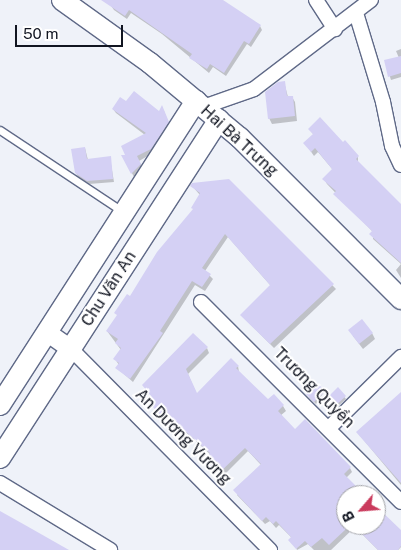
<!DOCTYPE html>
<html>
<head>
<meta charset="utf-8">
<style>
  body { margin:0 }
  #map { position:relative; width:401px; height:550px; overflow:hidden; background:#eff2f9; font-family:"Public Sans",sans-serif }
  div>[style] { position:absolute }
  .shadow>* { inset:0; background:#0003 }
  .building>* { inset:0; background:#d4d0f4 }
  .roads { filter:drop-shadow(1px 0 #5f6987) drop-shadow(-1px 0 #5f6987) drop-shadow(0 1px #5f6987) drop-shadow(0 -1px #5f6987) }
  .service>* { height:7px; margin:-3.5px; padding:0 3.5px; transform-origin:3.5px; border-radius:3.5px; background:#fff }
  .minor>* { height:14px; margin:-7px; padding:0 7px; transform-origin:7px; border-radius:7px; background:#fff }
  .tertiary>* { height:18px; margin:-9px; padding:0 9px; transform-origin:9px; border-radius:9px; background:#fff }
  .secondary>* { height:20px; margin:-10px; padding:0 10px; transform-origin:10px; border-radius:10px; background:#fff }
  span { translate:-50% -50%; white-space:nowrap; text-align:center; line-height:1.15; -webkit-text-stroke:4px #fff; paint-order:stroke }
  .street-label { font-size:16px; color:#111521 }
  .north { position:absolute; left:336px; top:485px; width:50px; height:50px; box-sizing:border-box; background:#fff; border:1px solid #a0a1a6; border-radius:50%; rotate:243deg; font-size:14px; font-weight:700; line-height:20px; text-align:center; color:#111521 }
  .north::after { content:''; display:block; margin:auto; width:18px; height:22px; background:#ca3a5c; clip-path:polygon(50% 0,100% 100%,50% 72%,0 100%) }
  .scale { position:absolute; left:15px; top:25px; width:108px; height:22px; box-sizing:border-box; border:2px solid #111521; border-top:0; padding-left:6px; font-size:15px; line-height:18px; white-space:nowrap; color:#111521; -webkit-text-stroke:4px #fff; paint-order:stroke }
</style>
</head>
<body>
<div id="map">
  <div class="shadow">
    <i style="clip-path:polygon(107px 0,199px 0,260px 26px,262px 30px,251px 47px,247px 44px,226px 76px,213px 67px,209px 73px,162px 34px,131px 13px,127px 19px,114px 10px)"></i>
    <i style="clip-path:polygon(401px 49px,401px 77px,391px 80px,385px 61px,399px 58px,396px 51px)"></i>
    <i style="clip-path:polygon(284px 82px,288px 97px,292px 97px,295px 102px,297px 121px,272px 124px,269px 118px)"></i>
    <i style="clip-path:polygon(126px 103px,160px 113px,164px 111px,170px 127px,153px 153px,139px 161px,143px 169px,134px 177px,123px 156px,127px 156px,145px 135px,116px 113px,113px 109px)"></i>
    <i style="clip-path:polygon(309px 129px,358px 157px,358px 163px,401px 206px,401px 278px,396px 270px,401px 264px,373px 239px,373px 232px,327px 184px,324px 179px,333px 170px,318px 152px,314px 156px,305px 143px,314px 135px)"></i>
    <i style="clip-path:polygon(85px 148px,88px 160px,110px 158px,114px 182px,89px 184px,78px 177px,76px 173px)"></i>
    <i style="clip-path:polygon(229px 181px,336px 289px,274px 348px,242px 316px,271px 286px,228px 237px,205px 271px,213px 279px,205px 291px,195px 285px,133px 382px,117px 368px,119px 365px,115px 359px,121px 350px,107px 331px,194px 210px,200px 195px,192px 186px)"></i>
    <i style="clip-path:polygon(372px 333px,375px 339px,363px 349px,353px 336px)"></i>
    <i style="clip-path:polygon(207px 348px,209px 353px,188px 374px,197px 395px,238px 366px,239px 372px,268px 401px,274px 396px,283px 406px,286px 411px,280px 416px,295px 431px,350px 468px,352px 472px,346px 478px,360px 495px,346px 495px,346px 525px,376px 525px,376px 508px,401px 532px,401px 547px,398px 550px,378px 550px,355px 527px,331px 550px,314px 550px,308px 544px,297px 550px,292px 538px,279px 525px,276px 528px,270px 521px,265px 524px,237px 495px,261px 465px,248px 451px,220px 479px,207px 465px,204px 461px,211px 455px,180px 427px,177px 431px,157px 410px,157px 402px,146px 390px)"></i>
    <i style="clip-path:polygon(338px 389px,346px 399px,337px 407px,331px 399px)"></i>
    <i style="clip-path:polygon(324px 392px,316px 404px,309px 397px)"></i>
    <i style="clip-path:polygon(401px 393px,401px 485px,357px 432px)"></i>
  </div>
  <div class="building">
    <i style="clip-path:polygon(101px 0,223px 0,261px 25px,249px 44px,244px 41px,224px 73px,210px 64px,207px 69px,189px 58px,192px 54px,129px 10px,125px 16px)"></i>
    <i style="clip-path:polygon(401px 56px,401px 73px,388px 77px,384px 60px)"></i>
    <i style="clip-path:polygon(285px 81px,287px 96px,293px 96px,295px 116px,268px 119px,265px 92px,278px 82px)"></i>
    <i style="clip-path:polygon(134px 91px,159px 111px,162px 105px,169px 122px,151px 149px,137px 156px,141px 164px,131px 174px,121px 155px,125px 155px,121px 146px,146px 133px,112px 109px,120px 97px,126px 101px)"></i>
    <i style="clip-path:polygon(320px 117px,343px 142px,345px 140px,359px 156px,356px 159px,401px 204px,401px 263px,369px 234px,372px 231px,333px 194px,336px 191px,322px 179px,332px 169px,315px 148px,311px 152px,303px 143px,313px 134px,308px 129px)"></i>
    <i style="clip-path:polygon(85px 147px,87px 159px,111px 156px,113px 179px,87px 181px,75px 173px,71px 149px)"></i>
    <i style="clip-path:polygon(229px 179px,334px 284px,270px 344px,240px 315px,270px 285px,225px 234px,202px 268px,211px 274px,202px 287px,192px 281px,160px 331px,163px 333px,130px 379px,115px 368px,119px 363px,113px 359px,121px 348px,115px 343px,118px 339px,106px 331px,117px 315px,114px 313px,127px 294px,130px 296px,157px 252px,193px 209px,191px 208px,200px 193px,190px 186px,192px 183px)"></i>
    <i style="clip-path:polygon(362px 319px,373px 333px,359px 344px,348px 330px)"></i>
    <i style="clip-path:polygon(193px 333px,208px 347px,186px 369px,197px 393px,231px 358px,239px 366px,236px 368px,268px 399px,274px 394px,284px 405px,278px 411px,295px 429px,305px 419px,351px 467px,344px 474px,359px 489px,353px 495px,346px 495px,346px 529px,329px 545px,322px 538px,311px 547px,305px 541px,296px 549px,288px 540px,291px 537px,276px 521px,273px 524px,266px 517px,262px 521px,233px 490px,261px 464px,245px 448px,217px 475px,203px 461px,210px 453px,177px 424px,173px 428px,152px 406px,156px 402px,142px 385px)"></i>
    <i style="clip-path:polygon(317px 383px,325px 391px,314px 402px,306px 394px)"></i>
    <i style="clip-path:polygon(338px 387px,346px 396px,335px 406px,328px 397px)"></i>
    <i style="clip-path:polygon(401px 392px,401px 483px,356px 432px)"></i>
    <i style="clip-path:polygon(376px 506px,401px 530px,401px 546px,398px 550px,378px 550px,353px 525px,376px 525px)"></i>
    <i style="clip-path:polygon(0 511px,25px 525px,69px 550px,0 550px)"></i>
  </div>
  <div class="roads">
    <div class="service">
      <i style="left:0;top:130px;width:146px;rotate:33.6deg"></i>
    </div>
    <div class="minor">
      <i style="left:316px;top:0;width:35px;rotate:57deg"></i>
      <i style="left:356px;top:13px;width:93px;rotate:73.1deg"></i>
      <i style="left:383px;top:102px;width:45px;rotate:78.4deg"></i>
      <i style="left:392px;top:146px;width:21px;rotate:65deg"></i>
      <i style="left:203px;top:107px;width:54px;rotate:-19.4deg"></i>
      <i style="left:254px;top:89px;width:147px;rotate:-37.3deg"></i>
      <i style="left:201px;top:302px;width:283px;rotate:45deg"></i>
      <i style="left:71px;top:349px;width:283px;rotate:45.3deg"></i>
      <i style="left:330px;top:427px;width:100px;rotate:-44.6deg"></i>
      <i style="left:0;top:483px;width:129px;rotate:31.3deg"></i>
    </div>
    <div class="tertiary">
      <i style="left:48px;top:333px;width:28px;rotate:35deg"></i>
    </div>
    <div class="secondary">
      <i style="left:62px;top:0;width:108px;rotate:35.6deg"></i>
      <i style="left:150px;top:63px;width:117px;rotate:39.8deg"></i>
      <i style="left:240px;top:138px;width:228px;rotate:45deg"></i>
      <i style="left:0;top:405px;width:362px;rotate:-57.2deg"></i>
      <i style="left:0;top:458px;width:403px;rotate:-57.1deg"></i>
    </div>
  </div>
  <div class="street-label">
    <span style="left:239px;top:141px;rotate:42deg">Hai Bà Trưng</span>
    <span style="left:109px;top:289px;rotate:-57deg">Chu Văn An</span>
    <span style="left:314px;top:388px;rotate:45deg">Trương Quyền</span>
    <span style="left:183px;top:437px;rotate:45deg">An Dương Vương</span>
  </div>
  <div class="north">B</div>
  <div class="scale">50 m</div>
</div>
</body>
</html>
